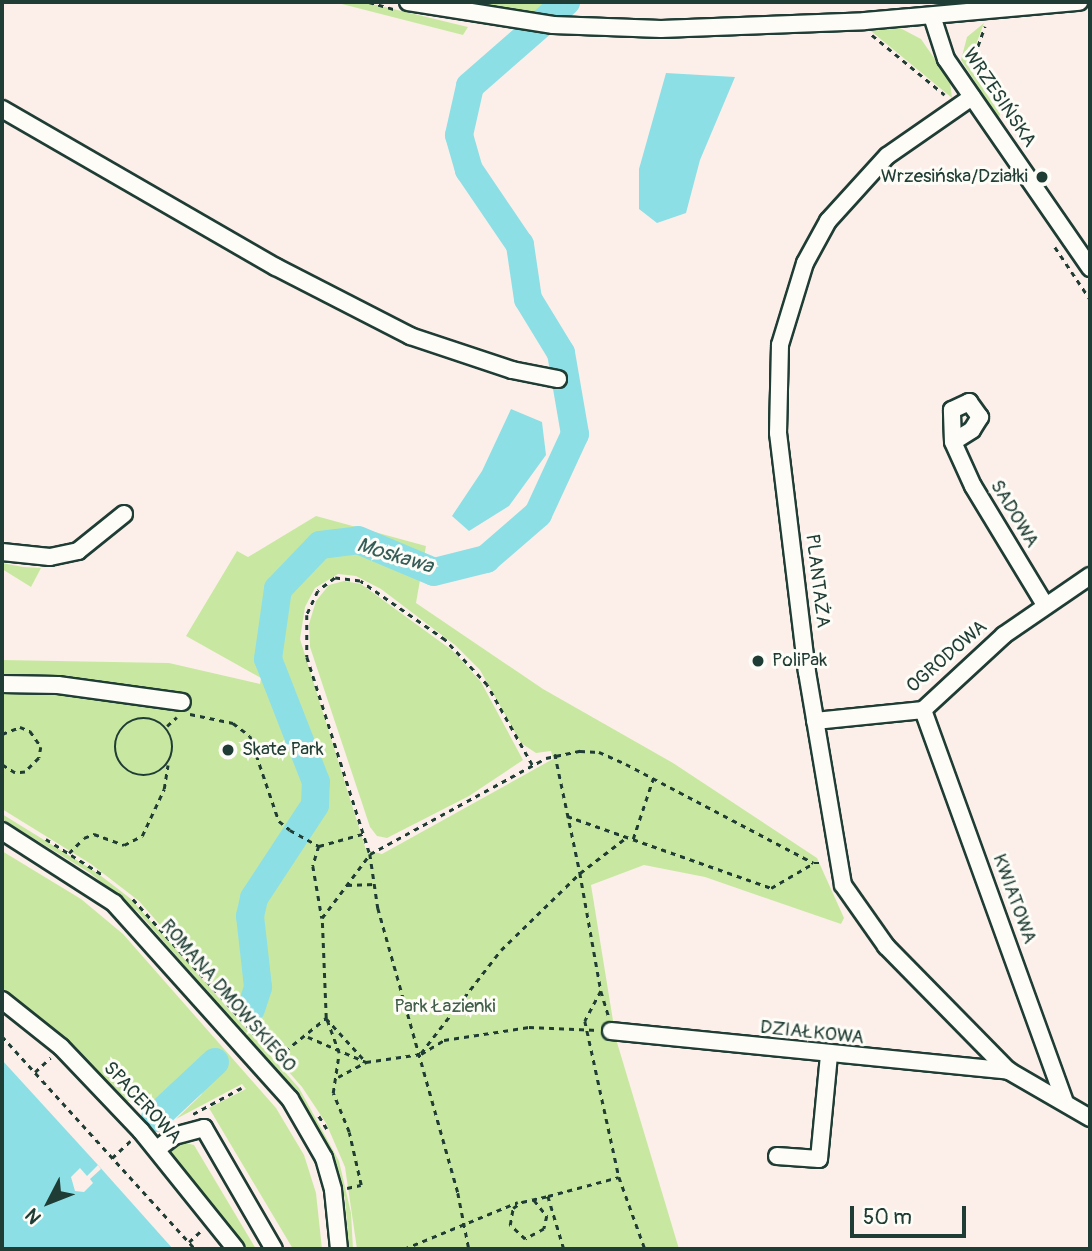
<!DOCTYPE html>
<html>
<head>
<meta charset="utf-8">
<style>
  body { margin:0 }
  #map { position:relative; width:1092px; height:1251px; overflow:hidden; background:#fcefe9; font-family:Pangolin,sans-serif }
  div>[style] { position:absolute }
  .green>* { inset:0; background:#c8e8a1 }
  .water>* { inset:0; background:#8ddfe6 }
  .pier>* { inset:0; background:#fcefe9 }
  .river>* { height:28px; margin:-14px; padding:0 14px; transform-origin:14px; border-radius:14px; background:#8ddfe6 }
  .path>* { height:2.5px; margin-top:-1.25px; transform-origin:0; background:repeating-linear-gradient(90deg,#1f3d34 0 5px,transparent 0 10px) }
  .path>.ring { margin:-1.25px; padding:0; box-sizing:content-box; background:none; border:2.5px solid #1f3d34; border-radius:50% }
  .roads { filter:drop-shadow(2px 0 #1f3d34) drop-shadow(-2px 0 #1f3d34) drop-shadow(0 2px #1f3d34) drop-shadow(0 -2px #1f3d34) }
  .minor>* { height:16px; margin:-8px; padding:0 8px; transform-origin:8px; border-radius:8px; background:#fdfcf7 }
  .dots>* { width:19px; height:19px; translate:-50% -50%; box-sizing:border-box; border:4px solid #fdfcf7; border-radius:50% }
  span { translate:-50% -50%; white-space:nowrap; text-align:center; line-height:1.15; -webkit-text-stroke:6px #fdfcf7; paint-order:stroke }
  .street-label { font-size:19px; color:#1f3d34 }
  .poi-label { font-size:19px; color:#1f3d34 }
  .right { translate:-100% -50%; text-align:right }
  .left { translate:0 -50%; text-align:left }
  .park-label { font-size:19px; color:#415f4a }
  .water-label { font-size:21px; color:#355d58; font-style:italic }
  .frame { position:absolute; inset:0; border:4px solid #1f3d34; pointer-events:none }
  .north { position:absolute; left:14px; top:1167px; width:70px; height:70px; -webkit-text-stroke:5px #fdfcf7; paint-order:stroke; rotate:228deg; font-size:19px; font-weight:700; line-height:28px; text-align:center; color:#1f3d34 }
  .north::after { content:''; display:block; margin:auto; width:24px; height:32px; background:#1f3d34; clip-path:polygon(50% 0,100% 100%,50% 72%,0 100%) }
  .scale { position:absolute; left:850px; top:1206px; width:116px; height:32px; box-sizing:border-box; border:4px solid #1f3d34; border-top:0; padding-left:9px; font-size:21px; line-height:24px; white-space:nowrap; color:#1f3d34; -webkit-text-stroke:5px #fdfcf7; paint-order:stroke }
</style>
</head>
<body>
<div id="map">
  <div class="green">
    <i style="clip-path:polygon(334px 2px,364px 2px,468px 27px,463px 35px)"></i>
    <i style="clip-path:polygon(444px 2px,566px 2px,568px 18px,537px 16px)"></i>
    <i style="clip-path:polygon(984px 23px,968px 66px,1000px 114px,999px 119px,961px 60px,967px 37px)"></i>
    <i style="clip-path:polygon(900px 28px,921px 39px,950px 81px,952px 98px,871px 31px)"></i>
    <i style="clip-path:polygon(evenodd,316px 516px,426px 546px,416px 603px,543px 689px,673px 763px,817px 858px,844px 918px,841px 924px,705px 877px,644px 865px,591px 885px,616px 1039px,679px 1249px,357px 1249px,345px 1167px,326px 1123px,302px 1087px,139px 901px,91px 864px,2px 809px,2px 660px,169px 663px,260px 684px,261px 678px,186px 636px,237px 551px,248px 557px,316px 516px,338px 574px,356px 576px,381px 589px,455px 645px,480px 670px,521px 743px,536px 753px,551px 751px,553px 759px,382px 854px,366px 850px,300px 639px,305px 607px,315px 588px,338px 574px)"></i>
    <i style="clip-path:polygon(2px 563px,23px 567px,41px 568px,31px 587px,2px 569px)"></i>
    <i style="clip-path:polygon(344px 581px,361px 584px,453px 651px,481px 682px,523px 760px,469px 796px,387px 838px,377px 836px,370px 827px,310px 647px,309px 624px,316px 601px,329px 585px)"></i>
    <i style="clip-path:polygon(2px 814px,96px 872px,131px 899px,299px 1088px,339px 1161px,351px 1213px,353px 1249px,349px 1249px,345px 1199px,332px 1154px,296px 1093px,137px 911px,90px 873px,2px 819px)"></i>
    <i style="clip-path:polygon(2px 851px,81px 899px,123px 934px,276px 1108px,304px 1155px,316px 1193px,322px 1249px,293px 1249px,209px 1108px,246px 1089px,242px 1084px,176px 1119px,201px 1095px,217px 1069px,210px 1060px,187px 1076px,151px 1114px,134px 1097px,127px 1102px,65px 1042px,2px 992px)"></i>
    <i style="clip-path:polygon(178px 1141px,194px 1145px,256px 1249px,246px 1249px,165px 1146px)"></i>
  </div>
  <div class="water">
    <i style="clip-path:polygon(666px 73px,735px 77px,700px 160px,686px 213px,657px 223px,639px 209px,639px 169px)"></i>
    <i style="clip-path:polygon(511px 409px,542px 422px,546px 455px,509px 506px,469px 531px,452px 516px,482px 471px)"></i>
    <i style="clip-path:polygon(2px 1060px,98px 1165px,173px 1249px,2px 1249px)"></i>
    <i style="clip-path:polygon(209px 1062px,213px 1067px,196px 1089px,158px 1122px,151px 1114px,155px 1105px)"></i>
  </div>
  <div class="pier">
    <i style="clip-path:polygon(98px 1165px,101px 1169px,90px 1179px,93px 1183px,84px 1192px,75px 1191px,71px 1177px,80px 1168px,87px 1176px)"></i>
  </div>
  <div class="river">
    <i style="left:251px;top:1009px;width:23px;rotate:-72deg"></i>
    <i style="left:258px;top:987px;width:71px;rotate:-96.4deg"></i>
    <i style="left:250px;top:916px;width:18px;rotate:-77deg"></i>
    <i style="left:254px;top:898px;width:111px;rotate:-56.7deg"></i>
    <i style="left:315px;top:805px;width:23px;rotate:-88deg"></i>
    <i style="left:316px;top:782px;width:132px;rotate:-111.3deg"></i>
    <i style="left:268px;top:659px;width:71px;rotate:-81.9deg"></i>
    <i style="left:278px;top:589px;width:61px;rotate:-46.3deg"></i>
    <i style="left:320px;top:545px;width:38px;rotate:-7deg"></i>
    <i style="left:358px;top:540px;width:82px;rotate:22.8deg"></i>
    <i style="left:434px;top:572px;width:54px;rotate:-14deg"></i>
    <i style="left:486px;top:559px;width:69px;rotate:-40.9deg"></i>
    <i style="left:538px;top:514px;width:88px;rotate:-65.2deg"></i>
    <i style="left:575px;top:434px;width:82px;rotate:-99.8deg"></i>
    <i style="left:561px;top:353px;width:63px;rotate:-121.4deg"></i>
    <i style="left:528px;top:299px;width:55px;rotate:-98.4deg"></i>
    <i style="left:520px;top:245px;width:91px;rotate:-124.2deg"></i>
    <i style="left:469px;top:170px;width:36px;rotate:-106deg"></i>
    <i style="left:459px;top:135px;width:50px;rotate:-77.3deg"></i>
    <i style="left:470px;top:86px;width:128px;rotate:-41.2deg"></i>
    <i style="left:155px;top:1118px;width:82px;rotate:-43deg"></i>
  </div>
  <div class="path">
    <i style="left:369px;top:2px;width:26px;rotate:16deg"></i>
    <i style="left:862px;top:2px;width:24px"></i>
    <i style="left:872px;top:35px;width:94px;rotate:39.4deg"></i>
    <i style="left:971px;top:65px;width:41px;rotate:-70.3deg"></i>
    <i style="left:1055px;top:247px;width:63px;rotate:56.1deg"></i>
    <i style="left:190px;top:714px;width:44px;rotate:11.8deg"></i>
    <i style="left:233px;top:723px;width:21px;rotate:37deg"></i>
    <i style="left:250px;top:736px;width:90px;rotate:71.2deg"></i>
    <i style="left:279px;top:821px;width:14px;rotate:39deg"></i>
    <i style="left:290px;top:830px;width:33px;rotate:29deg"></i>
    <i style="left:319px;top:846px;width:49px;rotate:-15.5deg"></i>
    <i class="ring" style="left:115px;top:718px;width:55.5px;height:55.5px"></i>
    <i style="left:167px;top:726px;width:13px;rotate:-42deg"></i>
    <i style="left:2px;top:734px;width:19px;rotate:-21deg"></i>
    <i style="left:20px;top:727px;width:11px;rotate:22deg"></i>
    <i style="left:30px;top:731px;width:19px;rotate:55deg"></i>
    <i style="left:41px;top:747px;width:11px;rotate:100deg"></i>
    <i style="left:39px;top:758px;width:20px;rotate:135deg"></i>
    <i style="left:25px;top:772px;width:10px;rotate:174deg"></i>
    <i style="left:15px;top:773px;width:15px;rotate:-148deg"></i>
    <i style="left:555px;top:754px;width:122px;rotate:78.1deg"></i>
    <i style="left:580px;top:873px;width:59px;rotate:-37.5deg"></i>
    <i style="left:532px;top:765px;width:92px;rotate:-119.4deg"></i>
    <i style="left:487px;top:685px;width:62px;rotate:-133deg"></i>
    <i style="left:445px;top:640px;width:103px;rotate:-145.2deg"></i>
    <i style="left:360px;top:581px;width:25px;rotate:-173deg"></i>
    <i style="left:335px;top:578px;width:21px;rotate:143deg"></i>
    <i style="left:318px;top:591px;width:26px;rotate:115deg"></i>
    <i style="left:307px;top:615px;width:42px;rotate:90deg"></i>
    <i style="left:307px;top:657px;width:207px;rotate:72.3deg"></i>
    <i style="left:370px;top:854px;width:200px;rotate:-28.6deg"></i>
    <i style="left:546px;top:758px;width:35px;rotate:-12deg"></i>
    <i style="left:580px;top:751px;width:19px;rotate:3deg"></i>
    <i style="left:599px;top:752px;width:30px;rotate:24deg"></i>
    <i style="left:626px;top:764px;width:212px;rotate:27.8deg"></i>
    <i style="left:814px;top:863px;width:10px"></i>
    <i style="left:567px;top:816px;width:216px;rotate:19.4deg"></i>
    <i style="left:771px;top:888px;width:50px;rotate:-30.2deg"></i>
    <i style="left:46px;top:839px;width:67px;rotate:32.3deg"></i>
    <i style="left:633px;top:839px;width:63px;rotate:-71.6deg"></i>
    <i style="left:319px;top:846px;width:21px;rotate:107deg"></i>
    <i style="left:313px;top:866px;width:53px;rotate:80.2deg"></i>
    <i style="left:69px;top:853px;width:21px;rotate:-45deg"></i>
    <i style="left:84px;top:838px;width:11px;rotate:-22deg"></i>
    <i style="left:94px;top:834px;width:32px;rotate:20deg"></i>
    <i style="left:124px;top:845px;width:20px;rotate:-27deg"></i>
    <i style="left:142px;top:836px;width:52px;rotate:-64.9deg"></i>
    <i style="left:164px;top:789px;width:24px;rotate:-81deg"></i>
    <i style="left:347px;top:885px;width:28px;rotate:-2deg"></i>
    <i style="left:133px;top:899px;width:188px;rotate:48deg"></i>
    <i style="left:601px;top:991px;width:27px;rotate:73deg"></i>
    <i style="left:2px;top:1036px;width:287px;rotate:47.8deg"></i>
    <i style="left:308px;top:1037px;width:63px;rotate:23.3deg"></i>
    <i style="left:285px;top:1051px;width:53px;rotate:-38.8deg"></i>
    <i style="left:326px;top:1018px;width:59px;rotate:47.7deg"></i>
    <i style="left:366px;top:1062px;width:56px;rotate:-8.3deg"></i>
    <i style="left:421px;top:1054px;width:27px;rotate:-31deg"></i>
    <i style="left:444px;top:1040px;width:86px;rotate:-8.7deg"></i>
    <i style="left:529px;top:1027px;width:69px;rotate:2.5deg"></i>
    <i style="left:421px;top:1053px;width:130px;rotate:-52.2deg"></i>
    <i style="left:501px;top:950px;width:110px;rotate:-44.3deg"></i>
    <i style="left:580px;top:873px;width:120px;rotate:79.9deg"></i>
    <i style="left:601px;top:991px;width:34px;rotate:118deg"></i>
    <i style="left:585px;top:1021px;width:160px;rotate:77.7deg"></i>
    <i style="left:619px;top:1177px;width:77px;rotate:70.1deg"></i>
    <i style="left:35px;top:1072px;width:21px;rotate:-43deg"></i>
    <i style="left:338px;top:1077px;width:32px;rotate:-28deg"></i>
    <i style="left:193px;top:1114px;width:55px;rotate:-28.4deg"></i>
    <i style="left:319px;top:1116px;width:15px;rotate:58deg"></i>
    <i style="left:112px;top:1158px;width:25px;rotate:-43deg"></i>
    <i style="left:347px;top:1188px;width:14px;rotate:-12deg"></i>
    <i style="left:361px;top:1185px;width:54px;rotate:-102.8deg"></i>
    <i style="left:349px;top:1132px;width:42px;rotate:-112.3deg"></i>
    <i style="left:333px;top:1093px;width:40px;rotate:-81.5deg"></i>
    <i style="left:339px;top:1053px;width:37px;rotate:-110deg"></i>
    <i style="left:326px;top:1018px;width:100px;rotate:-92.3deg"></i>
    <i style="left:322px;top:918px;width:80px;rotate:-53.1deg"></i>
    <i style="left:370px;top:854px;width:55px;rotate:81.6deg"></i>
    <i style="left:378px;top:908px;width:296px;rotate:74.3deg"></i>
    <i style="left:458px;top:1193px;width:57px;rotate:78.9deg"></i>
    <i style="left:548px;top:1196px;width:73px;rotate:-15deg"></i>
    <i style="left:534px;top:1200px;width:21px;rotate:51deg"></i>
    <i style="left:547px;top:1216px;width:13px;rotate:103deg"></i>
    <i style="left:544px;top:1229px;width:21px;rotate:152deg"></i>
    <i style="left:525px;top:1239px;width:21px;rotate:-137deg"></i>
    <i style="left:510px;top:1225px;width:17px;rotate:-80deg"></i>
    <i style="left:513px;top:1208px;width:11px;rotate:-34deg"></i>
    <i style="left:522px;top:1202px;width:27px;rotate:-13deg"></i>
    <i style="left:548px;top:1196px;width:55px;rotate:73.2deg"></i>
    <i style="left:189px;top:1242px;width:18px;rotate:-43deg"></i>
    <i style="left:404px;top:1249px;width:123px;rotate:-22.4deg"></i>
  </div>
  <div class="roads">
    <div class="minor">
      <i style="left:408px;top:2px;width:147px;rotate:9deg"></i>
      <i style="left:553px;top:25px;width:108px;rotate:2.1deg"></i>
      <i style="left:661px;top:29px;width:204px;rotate:-2.2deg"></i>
      <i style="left:865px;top:21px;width:215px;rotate:-5.1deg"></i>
      <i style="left:932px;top:16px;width:45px;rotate:72deg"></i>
      <i style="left:946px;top:59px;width:254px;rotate:55.4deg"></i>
      <i style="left:972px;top:97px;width:103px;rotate:145.2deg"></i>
      <i style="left:887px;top:156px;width:88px;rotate:132.2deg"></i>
      <i style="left:828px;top:221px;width:48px;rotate:118.7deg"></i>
      <i style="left:805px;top:263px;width:86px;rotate:107deg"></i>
      <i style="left:780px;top:345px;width:88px;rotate:91.3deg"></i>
      <i style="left:778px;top:433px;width:241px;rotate:83.1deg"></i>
      <i style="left:807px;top:672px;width:216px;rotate:80.4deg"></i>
      <i style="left:843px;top:885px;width:75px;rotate:54.8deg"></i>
      <i style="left:886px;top:946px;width:175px;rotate:45.5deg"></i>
      <i style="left:1009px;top:1071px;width:94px;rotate:30.1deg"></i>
      <i style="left:2px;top:109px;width:316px;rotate:30deg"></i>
      <i style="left:276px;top:267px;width:151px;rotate:27.2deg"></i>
      <i style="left:410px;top:336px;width:108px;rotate:18.4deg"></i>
      <i style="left:512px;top:370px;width:47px;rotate:11.1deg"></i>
      <i style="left:953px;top:442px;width:32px;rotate:-92deg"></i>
      <i style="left:952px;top:410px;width:19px;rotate:-25deg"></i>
      <i style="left:969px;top:402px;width:19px;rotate:54deg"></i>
      <i style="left:980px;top:417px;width:15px;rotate:122deg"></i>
      <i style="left:972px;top:430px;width:22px;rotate:148deg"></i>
      <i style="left:953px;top:442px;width:48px;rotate:65.6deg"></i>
      <i style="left:973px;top:486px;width:139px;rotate:58.8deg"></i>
      <i style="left:2px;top:552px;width:48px;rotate:5.9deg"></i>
      <i style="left:50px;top:557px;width:29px;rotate:-12deg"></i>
      <i style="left:78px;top:551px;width:59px;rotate:-38.8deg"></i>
      <i style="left:2px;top:684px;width:56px;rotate:1deg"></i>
      <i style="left:58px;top:685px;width:125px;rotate:7.8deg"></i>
      <i style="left:923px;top:710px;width:417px;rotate:70.1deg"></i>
      <i style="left:815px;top:721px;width:109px;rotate:-5.8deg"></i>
      <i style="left:923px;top:710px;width:110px;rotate:-42.8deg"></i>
      <i style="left:1004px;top:635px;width:104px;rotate:-34.5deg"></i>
      <i style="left:2px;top:831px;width:133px;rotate:32.7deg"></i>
      <i style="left:114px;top:903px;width:263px;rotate:48.1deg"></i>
      <i style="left:290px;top:1099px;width:68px;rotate:60deg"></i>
      <i style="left:324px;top:1158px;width:33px;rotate:74deg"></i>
      <i style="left:333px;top:1190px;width:59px;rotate:84.2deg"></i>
      <i style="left:2px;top:1000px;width:75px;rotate:38.5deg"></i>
      <i style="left:61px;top:1047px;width:116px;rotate:46.4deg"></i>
      <i style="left:141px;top:1131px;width:151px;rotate:51.2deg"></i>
      <i style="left:611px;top:1031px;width:400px;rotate:5.7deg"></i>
      <i style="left:157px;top:1149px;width:21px;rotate:-37deg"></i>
      <i style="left:174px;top:1136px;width:31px;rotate:-15deg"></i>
      <i style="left:204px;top:1128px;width:140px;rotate:60deg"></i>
      <i style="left:777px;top:1156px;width:42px;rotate:4.1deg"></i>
      <i style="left:819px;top:1159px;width:103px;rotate:-84.5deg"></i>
    </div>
  </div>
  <div class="dots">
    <i style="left:1042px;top:177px;background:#1f3d34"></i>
    <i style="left:758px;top:661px;background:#1f3d34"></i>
    <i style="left:228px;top:750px;background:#1f3d34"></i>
  </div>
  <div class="street-label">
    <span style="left:999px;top:98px;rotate:56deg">WRZESIŃSKA</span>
    <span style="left:1014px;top:514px;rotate:59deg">SADOWA</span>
    <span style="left:817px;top:581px;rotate:83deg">PLANTAŻA</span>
    <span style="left:947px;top:657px;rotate:-41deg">OGRODOWA</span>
    <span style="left:1014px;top:899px;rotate:70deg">KWIATOWA</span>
    <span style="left:228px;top:996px;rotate:49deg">ROMANA DMOWSKIEGO</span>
    <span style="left:812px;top:1033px;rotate:6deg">DZIAŁKOWA</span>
    <span style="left:142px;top:1103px;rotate:47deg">SPACEROWA</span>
  </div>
  <div class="poi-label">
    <span class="right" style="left:1028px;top:177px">Wrzesińska/Działki</span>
    <span class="left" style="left:772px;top:661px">PoliPak</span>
    <span class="left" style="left:242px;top:750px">Skate Park</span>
  </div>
  <div class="park-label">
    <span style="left:445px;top:1007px">Park Łazienki</span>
  </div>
  <div class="water-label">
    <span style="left:395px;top:556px;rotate:17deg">Moskawa</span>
  </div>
  <div class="frame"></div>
  <div class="north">N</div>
  <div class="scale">50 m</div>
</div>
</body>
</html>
